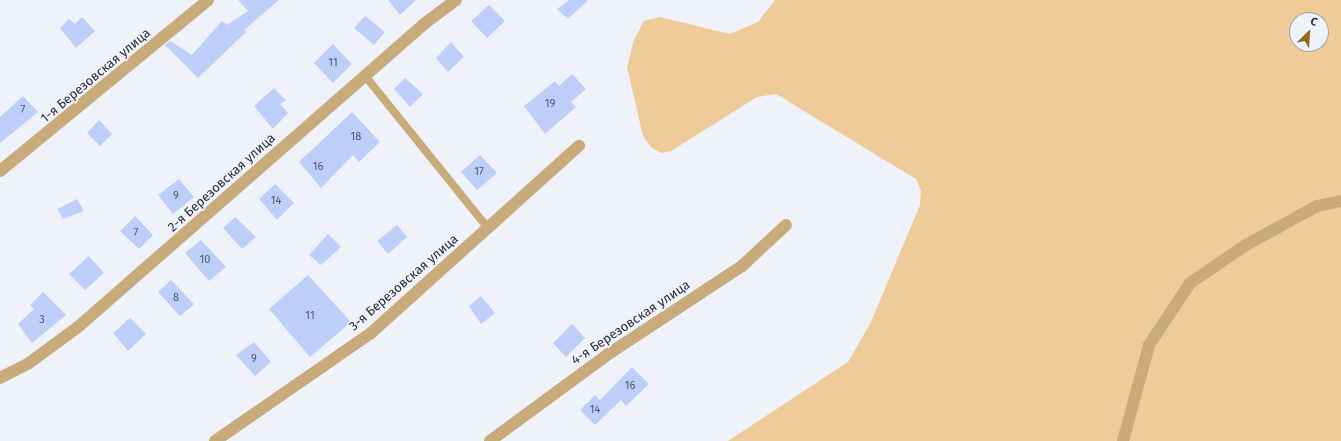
<!DOCTYPE html>
<html>
<head>
<meta charset="utf-8">
<style>
  body { margin:0 }
  #map { position:relative; width:1341px; height:441px; overflow:hidden; background:#eff2f9; font-family:"Fira Sans",sans-serif }
  div>[style] { position:absolute }
  .green>* { inset:0; background:#eecb98 }
  .building>* { inset:0; background:#bdcff8 }
  .service>* { height:8px; margin:-4px; padding:0 4px; transform-origin:4px; border-radius:4px; background:#c9aa7a }
  .minor>* { height:12px; margin:-6px; padding:0 6px; transform-origin:6px; border-radius:6px; background:#c9aa7a }
  span { translate:-50% -50%; white-space:nowrap; text-align:center; line-height:1.15; -webkit-text-stroke:3.5px #eff2f9; paint-order:stroke }
  .number-label { font-size:11px; color:#4f576b }
  .number-label span { -webkit-text-stroke-width:0 }
  .street-label { font-size:13px; color:#2a2f3c }
  .north { position:absolute; left:1289px; top:12px; width:40px; height:40px; box-sizing:border-box; background:#eff2f9; border:1px solid #a0a4ad; border-radius:50%; rotate:25deg; font-size:11px; font-weight:700; line-height:16px; text-align:center; color:#2a2f3c }
  .north::after { content:''; display:block; margin:auto; width:14px; height:18px; background:#946713; clip-path:polygon(50% 0,100% 100%,50% 72%,0 100%) }
</style>
</head>
<body>
<div id="map">
  <div class="green">
    <i style="clip-path:polygon(evenodd,775px 0,1341px 0,1341px 441px,728px 441px,848px 362px,871px 322px,920px 205px,921px 191px,916px 179px,776px 94px,757px 97px,671px 151px,661px 153px,651px 147px,643px 136px,627px 67px,634px 40px,644px 21px,660px 17px,730px 34px,758px 22px,775px 0,1297px 20px,1321px 20px,1321px 44px,1297px 44px,1297px 20px)"></i>
  </div>
  <div class="building">
    <i style="clip-path:polygon(238px 0,279px 0,244px 30px,246px 32px,198px 78px,165px 45px,170px 41px,192px 55px,222px 21px,227px 25px,248px 11px)"></i>
    <i style="clip-path:polygon(388px 0,416px 0,400px 15px)"></i>
    <i style="clip-path:polygon(569px 0,588px 0,568px 19px,557px 9px)"></i>
    <i style="clip-path:polygon(489px 5px,505px 21px,487px 38px,471px 21px)"></i>
    <i style="clip-path:polygon(365px 16px,385px 32px,374px 45px,354px 28px)"></i>
    <i style="clip-path:polygon(82px 17px,95px 31px,76px 48px,60px 28px,69px 19px,75px 24px)"></i>
    <i style="clip-path:polygon(451px 42px,464px 57px,448px 72px,436px 58px)"></i>
    <i style="clip-path:polygon(333px 44px,352px 64px,333px 83px,314px 63px)"></i>
    <i style="clip-path:polygon(572px 74px,586px 89px,571px 102px,576px 107px,545px 134px,524px 106px,555px 81px,559px 86px)"></i>
    <i style="clip-path:polygon(405px 78px,423px 94px,410px 107px,394px 89px)"></i>
    <i style="clip-path:polygon(274px 88px,286px 100px,280px 104px,288px 113px,273px 129px,254px 106px)"></i>
    <i style="clip-path:polygon(23px 96px,38px 112px,0 143px,0 117px)"></i>
    <i style="clip-path:polygon(352px 112px,380px 142px,359px 162px,353px 155px,321px 188px,299px 162px)"></i>
    <i style="clip-path:polygon(99px 120px,112px 134px,100px 146px,87px 133px)"></i>
    <i style="clip-path:polygon(480px 155px,497px 173px,477px 190px,461px 172px)"></i>
    <i style="clip-path:polygon(179px 179px,194px 197px,173px 214px,158px 195px)"></i>
    <i style="clip-path:polygon(275px 184px,294px 203px,277px 220px,259px 199px)"></i>
    <i style="clip-path:polygon(77px 199px,84px 211px,63px 219px,57px 209px)"></i>
    <i style="clip-path:polygon(135px 216px,153px 235px,139px 249px,120px 231px)"></i>
    <i style="clip-path:polygon(235px 217px,256px 237px,242px 249px,223px 228px)"></i>
    <i style="clip-path:polygon(397px 225px,407px 237px,388px 254px,377px 241px)"></i>
    <i style="clip-path:polygon(328px 234px,341px 247px,321px 265px,309px 255px)"></i>
    <i style="clip-path:polygon(201px 240px,226px 267px,209px 281px,185px 253px)"></i>
    <i style="clip-path:polygon(89px 256px,104px 273px,85px 290px,69px 274px)"></i>
    <i style="clip-path:polygon(308px 275px,351px 322px,310px 357px,269px 309px)"></i>
    <i style="clip-path:polygon(171px 280px,194px 304px,180px 316px,158px 292px)"></i>
    <i style="clip-path:polygon(43px 292px,66px 315px,32px 343px,18px 324px,34px 309px,30px 305px)"></i>
    <i style="clip-path:polygon(481px 296px,495px 313px,481px 324px,469px 306px)"></i>
    <i style="clip-path:polygon(130px 318px,146px 334px,128px 351px,113px 333px)"></i>
    <i style="clip-path:polygon(572px 324px,585px 338px,566px 357px,553px 343px)"></i>
    <i style="clip-path:polygon(254px 342px,271px 362px,255px 376px,236px 355px)"></i>
    <i style="clip-path:polygon(632px 367px,649px 384px,626px 406px,621px 400px,595px 425px,580px 410px,595px 395px,600px 400px)"></i>
  </div>
  <div class="service">
    <i style="left:366px;top:77px;width:194px;rotate:51.1deg"></i>
  </div>
  <div class="minor">
    <i style="left:0;top:171px;width:269px;rotate:-39.4deg"></i>
    <i style="left:0;top:378px;width:33px;rotate:-27deg"></i>
    <i style="left:29px;top:363px;width:61px;rotate:-36.3deg"></i>
    <i style="left:78px;top:327px;width:460px;rotate:-41.2deg"></i>
    <i style="left:424px;top:24px;width:40px;rotate:-37deg"></i>
    <i style="left:215px;top:441px;width:190px;rotate:-34.7deg"></i>
    <i style="left:371px;top:333px;width:280px;rotate:-42deg"></i>
    <i style="left:490px;top:441px;width:145px;rotate:-36.3deg"></i>
    <i style="left:607px;top:355px;width:162px;rotate:-33.4deg"></i>
    <i style="left:742px;top:266px;width:60px;rotate:-43deg"></i>
    <i style="left:1123px;top:441px;width:99px;rotate:-74.8deg"></i>
    <i style="left:1149px;top:345px;width:74px;rotate:-56.5deg"></i>
    <i style="left:1190px;top:283px;width:68px;rotate:-34.2deg"></i>
    <i style="left:1246px;top:245px;width:81px;rotate:-28.8deg"></i>
    <i style="left:1317px;top:206px;width:25px;rotate:-12deg"></i>
  </div>
  <div class="number-label">
    <span style="left:333px;top:63px">11</span>
    <span style="left:550px;top:104px">19</span>
    <span style="left:23px;top:110px">7</span>
    <span style="left:356px;top:137px">18</span>
    <span style="left:318px;top:167px">16</span>
    <span style="left:479px;top:172px">17</span>
    <span style="left:176px;top:196px">9</span>
    <span style="left:276px;top:201px">14</span>
    <span style="left:136px;top:233px">7</span>
    <span style="left:205px;top:260px">10</span>
    <span style="left:176px;top:298px">8</span>
    <span style="left:310px;top:316px">11</span>
    <span style="left:42px;top:320px">3</span>
    <span style="left:254px;top:359px">9</span>
    <span style="left:630px;top:386px">16</span>
    <span style="left:595px;top:410px">14</span>
  </div>
  <div class="street-label">
    <span style="left:96px;top:76px;rotate:-40deg">1-я Березовская улица</span>
    <span style="left:222px;top:183px;rotate:-42deg">2-я Березовская улица</span>
    <span style="left:404px;top:283px;rotate:-41deg">3-я Березовская улица</span>
    <span style="left:631px;top:323px;rotate:-34deg">4-я Березовская улица</span>
  </div>
  <div class="north">С</div>
</div>
</body>
</html>
